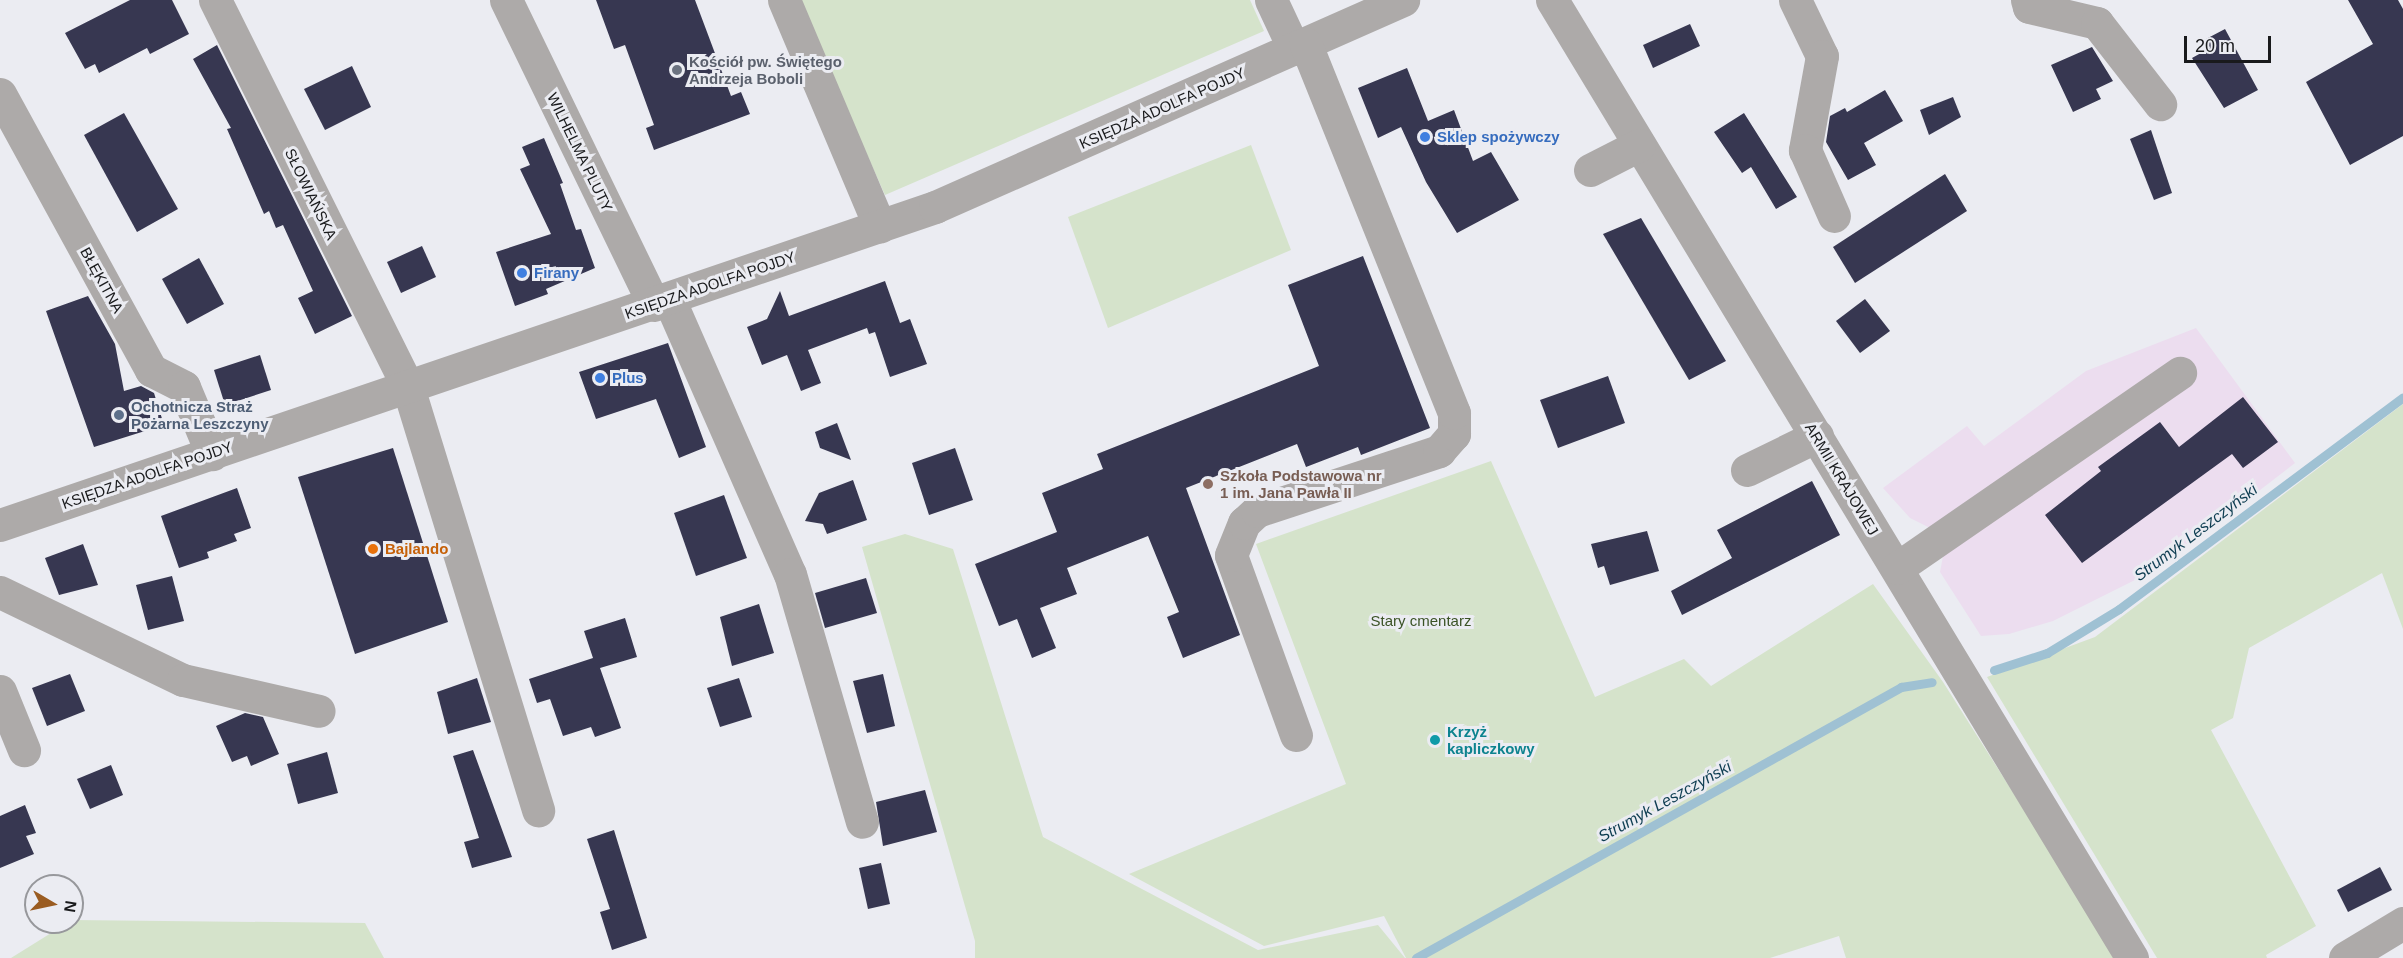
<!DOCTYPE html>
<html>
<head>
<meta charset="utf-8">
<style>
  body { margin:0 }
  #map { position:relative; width:2403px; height:958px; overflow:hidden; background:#ebecf2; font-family:Helvetica,sans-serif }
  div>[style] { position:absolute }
  .industrial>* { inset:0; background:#ecddef }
  .green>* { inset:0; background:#d5e3cb }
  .stream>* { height:9px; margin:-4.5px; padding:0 4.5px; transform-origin:4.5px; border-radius:4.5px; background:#9fc1d3 }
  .building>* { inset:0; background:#373751 }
  .minor>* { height:33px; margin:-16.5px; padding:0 16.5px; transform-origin:16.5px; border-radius:16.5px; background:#adaaa9 }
  .dots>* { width:16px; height:16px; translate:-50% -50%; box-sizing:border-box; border:3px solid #ebecf2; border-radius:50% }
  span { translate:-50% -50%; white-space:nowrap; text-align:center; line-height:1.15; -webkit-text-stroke:6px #ebecf2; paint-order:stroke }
  .worship-label { font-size:15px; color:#5b616d; font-weight:700 }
  .left { translate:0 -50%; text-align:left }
  .street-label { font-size:15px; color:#191a1c }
  .shop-label { font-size:15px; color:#366cbe; font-weight:700 }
  .service-label { font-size:15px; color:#4e5e75; font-weight:700 }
  .education-label { font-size:15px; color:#785e54; font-weight:700 }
  .food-label { font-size:15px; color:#c56008; font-weight:700 }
  .park-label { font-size:15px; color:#3b5326 }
  .culture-label { font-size:15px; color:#0d838f; font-weight:700 }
  .water-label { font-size:16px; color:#0e3d51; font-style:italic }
  .north { position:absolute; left:24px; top:874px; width:60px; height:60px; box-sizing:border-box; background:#ebecf2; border:2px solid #97989c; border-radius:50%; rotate:99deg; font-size:16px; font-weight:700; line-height:24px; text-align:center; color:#191a1c }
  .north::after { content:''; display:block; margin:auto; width:21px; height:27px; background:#9a5c21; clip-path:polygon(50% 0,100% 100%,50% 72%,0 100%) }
  .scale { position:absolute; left:2184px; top:36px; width:87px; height:27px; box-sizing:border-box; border:3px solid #191a1c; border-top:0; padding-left:8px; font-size:18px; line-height:21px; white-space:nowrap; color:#191a1c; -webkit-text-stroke:4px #ebecf2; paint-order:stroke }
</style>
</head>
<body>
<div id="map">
  <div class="industrial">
    <i style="clip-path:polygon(2196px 328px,2295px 463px,2159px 568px,2053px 621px,2009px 634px,1981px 636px,1940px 572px,1944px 551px,1930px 528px,1910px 518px,1883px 488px,1967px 426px,1984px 446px,2086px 371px)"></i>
  </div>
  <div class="green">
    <i style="clip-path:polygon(798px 0,1250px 0,1264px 31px,885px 195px)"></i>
    <i style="clip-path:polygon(1251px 145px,1291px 250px,1108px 328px,1068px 217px)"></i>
    <i style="clip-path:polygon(2403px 404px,2403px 629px,2382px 573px,2249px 648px,2233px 718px,2211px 730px,2316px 926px,2266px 955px,2267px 958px,2157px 958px,1987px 677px,2095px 637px)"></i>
    <i style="clip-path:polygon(1491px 461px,1595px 697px,1684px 659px,1711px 686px,1873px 584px,1943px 682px,2118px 958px,1846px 958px,1839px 936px,1770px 958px,1406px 958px,1384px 916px,1264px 946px,1129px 874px,1346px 784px,1256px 544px)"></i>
    <i style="clip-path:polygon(905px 534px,953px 549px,1043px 837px,1258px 950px,1378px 925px,1405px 958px,975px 958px,975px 941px,862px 547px)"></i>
    <i style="clip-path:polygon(72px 920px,365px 923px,384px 958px,11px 958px)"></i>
  </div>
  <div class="stream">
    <i style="left:1994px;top:670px;width:56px;rotate:-17.8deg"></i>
    <i style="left:2047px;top:653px;width:84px;rotate:-31.4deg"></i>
    <i style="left:2119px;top:609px;width:354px;rotate:-36.7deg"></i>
    <i style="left:1416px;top:958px;width:556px;rotate:-29.19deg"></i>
    <i style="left:1901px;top:687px;width:31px;rotate:-9deg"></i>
  </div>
  <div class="building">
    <i style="clip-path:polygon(130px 0,172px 0,189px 34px,150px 54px,147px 48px,99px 73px,95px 64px,85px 69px,65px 33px)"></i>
    <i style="clip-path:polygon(596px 0,695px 0,731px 96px,741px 92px,750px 114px,654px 150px,646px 128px,654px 125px,625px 45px,614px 49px)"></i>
    <i style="clip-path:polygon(2348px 0,2398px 0,2403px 9px,2403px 136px,2350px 165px,2306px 82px,2373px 44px)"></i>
    <i style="clip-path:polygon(1690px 24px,1700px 46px,1653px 68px,1643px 45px)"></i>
    <i style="clip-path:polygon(2225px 29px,2258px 90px,2224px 108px,2192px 58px,2210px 48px,2206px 39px)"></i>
    <i style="clip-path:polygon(217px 45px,352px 316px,315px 334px,298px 298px,313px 291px,283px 225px,276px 228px,269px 211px,264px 214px,227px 129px,231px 128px,193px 59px)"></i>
    <i style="clip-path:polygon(2092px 47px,2113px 81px,2096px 89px,2101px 99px,2073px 112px,2051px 65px)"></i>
    <i style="clip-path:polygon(352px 66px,371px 107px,325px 130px,304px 89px)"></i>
    <i style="clip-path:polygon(1407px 68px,1428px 121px,1454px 110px,1473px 161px,1491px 152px,1519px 200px,1457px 233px,1426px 182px,1401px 127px,1378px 138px,1358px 88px)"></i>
    <i style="clip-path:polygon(1885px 90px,1903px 121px,1864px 143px,1876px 165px,1848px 180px,1826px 142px,1830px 116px,1845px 108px,1847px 112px)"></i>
    <i style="clip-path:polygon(1953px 97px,1961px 117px,1929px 135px,1920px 110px)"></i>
    <i style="clip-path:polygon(124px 113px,178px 209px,137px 232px,84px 135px)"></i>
    <i style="clip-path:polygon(1744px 113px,1797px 197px,1776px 209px,1751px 167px,1742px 173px,1714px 132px)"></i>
    <i style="clip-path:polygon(2151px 130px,2172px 193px,2154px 200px,2130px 139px)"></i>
    <i style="clip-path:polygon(544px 138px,563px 183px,560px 184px,576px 230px,581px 229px,595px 268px,546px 289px,548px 294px,515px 306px,496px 252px,551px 234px,520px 169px,530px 165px,522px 147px)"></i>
    <i style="clip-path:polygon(1945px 174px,1967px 211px,1855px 283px,1833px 247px)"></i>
    <i style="clip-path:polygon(1641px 218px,1726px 361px,1689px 380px,1603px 234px)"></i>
    <i style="clip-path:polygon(422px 246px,436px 277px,401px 293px,387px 262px)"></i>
    <i style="clip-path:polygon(1363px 256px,1430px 428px,1361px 455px,1358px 447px,1306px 467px,1297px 444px,1186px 488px,1240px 635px,1183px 658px,1167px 617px,1179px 612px,1148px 536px,1067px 568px,1077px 594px,1040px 608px,1056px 648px,1032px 658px,1017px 619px,999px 626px,975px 564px,1057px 532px,1042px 493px,1103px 469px,1097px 454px,1319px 366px,1288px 285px)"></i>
    <i style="clip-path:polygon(199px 258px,224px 304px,187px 324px,162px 279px)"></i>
    <i style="clip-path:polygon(885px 281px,900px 323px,910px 319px,927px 364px,890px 377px,875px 332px,869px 334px,867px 328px,808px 350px,821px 383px,801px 391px,787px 355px,762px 365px,747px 327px,767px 319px,780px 291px,789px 316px)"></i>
    <i style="clip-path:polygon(88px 296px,115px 344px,124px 391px,141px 386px,154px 393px,164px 425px,94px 447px,46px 311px)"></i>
    <i style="clip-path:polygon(1865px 299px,1890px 331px,1860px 353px,1836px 321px)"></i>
    <i style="clip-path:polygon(668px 343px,706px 447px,679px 458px,656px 399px,596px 419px,579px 372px)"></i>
    <i style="clip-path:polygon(260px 355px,271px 390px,225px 405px,214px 370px)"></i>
    <i style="clip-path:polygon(1608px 376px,1625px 423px,1558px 448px,1540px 400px)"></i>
    <i style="clip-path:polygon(2243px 397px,2278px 442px,2243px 468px,2232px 454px,2082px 563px,2045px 515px,2101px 471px,2098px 467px,2160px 422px,2179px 447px)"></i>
    <i style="clip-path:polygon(837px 423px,851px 460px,820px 448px,815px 432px)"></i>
    <i style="clip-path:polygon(393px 448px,448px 622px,355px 654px,298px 477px)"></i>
    <i style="clip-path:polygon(955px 448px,973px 500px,929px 515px,912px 463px)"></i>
    <i style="clip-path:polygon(853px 480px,867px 520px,827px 534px,823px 524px,805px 521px,819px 493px)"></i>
    <i style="clip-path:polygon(1812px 481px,1840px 535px,1682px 615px,1671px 591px,1732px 558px,1717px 530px)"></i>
    <i style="clip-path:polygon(237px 488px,251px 528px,234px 534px,237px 541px,207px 552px,209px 558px,179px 568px,161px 516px)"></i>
    <i style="clip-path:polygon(724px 495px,747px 558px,696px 576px,674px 513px)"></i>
    <i style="clip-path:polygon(1647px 531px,1659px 571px,1610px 585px,1604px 566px,1598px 568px,1591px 544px)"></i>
    <i style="clip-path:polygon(83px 544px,98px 585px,59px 595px,45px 558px)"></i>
    <i style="clip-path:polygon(172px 576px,184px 621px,148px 630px,136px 585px)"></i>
    <i style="clip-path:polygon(866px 578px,877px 613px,825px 628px,815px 593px)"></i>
    <i style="clip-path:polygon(759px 604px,774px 653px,732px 666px,720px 617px)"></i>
    <i style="clip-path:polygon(625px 618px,637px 657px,600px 668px,621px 728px,595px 737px,591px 727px,563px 736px,550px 699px,537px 703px,529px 679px,593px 658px,584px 631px)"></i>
    <i style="clip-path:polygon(70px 674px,85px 711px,47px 726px,32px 688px)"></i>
    <i style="clip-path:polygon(883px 674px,895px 726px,867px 733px,853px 681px)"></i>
    <i style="clip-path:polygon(477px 678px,491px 722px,448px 734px,437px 692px)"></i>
    <i style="clip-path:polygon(739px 678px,752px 717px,720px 727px,707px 688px)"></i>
    <i style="clip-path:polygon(245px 713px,263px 717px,279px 754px,251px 766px,247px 756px,232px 762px,216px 726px)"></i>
    <i style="clip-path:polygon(473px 750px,512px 857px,472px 868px,464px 842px,479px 838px,453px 756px)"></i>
    <i style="clip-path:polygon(327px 752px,338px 793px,298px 804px,287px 764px)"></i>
    <i style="clip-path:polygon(111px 765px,123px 795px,90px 809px,77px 779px)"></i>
    <i style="clip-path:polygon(925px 790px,937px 832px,883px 846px,876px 802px)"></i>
    <i style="clip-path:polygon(25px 805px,36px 833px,26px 836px,34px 854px,0 868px,0 816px)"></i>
    <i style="clip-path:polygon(614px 830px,647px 938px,612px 950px,600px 912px,610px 909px,587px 839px)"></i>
    <i style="clip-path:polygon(881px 863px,890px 904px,868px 909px,859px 868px)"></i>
    <i style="clip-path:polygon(2380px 867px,2392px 890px,2348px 912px,2337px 890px)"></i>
  </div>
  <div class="minor">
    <i style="left:215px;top:0;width:432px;rotate:63.5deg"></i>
    <i style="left:408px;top:387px;width:443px;rotate:72.9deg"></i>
    <i style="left:506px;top:0;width:339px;rotate:64.1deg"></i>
    <i style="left:784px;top:0;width:246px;rotate:67.1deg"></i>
    <i style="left:1271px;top:0;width:54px;rotate:64.9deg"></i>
    <i style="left:1552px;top:0;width:1120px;rotate:58.81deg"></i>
    <i style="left:1795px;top:0;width:62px;rotate:64.3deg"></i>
    <i style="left:1822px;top:56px;width:96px;rotate:100.3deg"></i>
    <i style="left:1805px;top:150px;width:72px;rotate:66.3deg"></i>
    <i style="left:2027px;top:0;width:7px;rotate:74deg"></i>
    <i style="left:2029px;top:7px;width:70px;rotate:13.2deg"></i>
    <i style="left:2097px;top:23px;width:103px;rotate:52.1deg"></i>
    <i style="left:0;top:94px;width:315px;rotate:61.3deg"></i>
    <i style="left:151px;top:370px;width:37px;rotate:27deg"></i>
    <i style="left:184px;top:387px;width:73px;rotate:67.3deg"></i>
    <i style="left:1590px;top:170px;width:55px;rotate:-27deg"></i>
    <i style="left:669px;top:299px;width:300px;rotate:66.3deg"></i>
    <i style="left:790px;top:574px;width:258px;rotate:73.8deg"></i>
    <i style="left:1747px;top:470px;width:78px;rotate:-25.9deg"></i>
    <i style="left:0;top:525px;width:988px;rotate:-18.78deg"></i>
    <i style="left:935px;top:207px;width:512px;rotate:-23.86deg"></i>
    <i style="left:1897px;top:568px;width:344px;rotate:-34.6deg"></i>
    <i style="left:0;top:592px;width:203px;rotate:25.7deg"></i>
    <i style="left:183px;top:680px;width:139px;rotate:12.8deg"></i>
    <i style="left:0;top:691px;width:64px;rotate:67.9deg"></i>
    <i style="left:1296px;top:735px;width:191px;rotate:-109.9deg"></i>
    <i style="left:1231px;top:555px;width:35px;rotate:-68deg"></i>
    <i style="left:1244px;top:523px;width:18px;rotate:-43deg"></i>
    <i style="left:1257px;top:511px;width:192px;rotate:-18.2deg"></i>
    <i style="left:1439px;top:451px;width:23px;rotate:-49deg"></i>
    <i style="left:1454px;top:434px;width:21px;rotate:-90deg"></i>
    <i style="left:1454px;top:413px;width:398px;rotate:-111.9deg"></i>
    <i style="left:2345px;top:958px;width:68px;rotate:-31.1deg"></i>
  </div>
  <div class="dots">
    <i style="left:677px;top:70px;background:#6b7280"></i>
    <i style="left:1425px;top:137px;background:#3f7fe0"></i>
    <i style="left:522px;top:273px;background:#3f7fe0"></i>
    <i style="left:600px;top:378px;background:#3f7fe0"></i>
    <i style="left:119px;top:415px;background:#5c6f8a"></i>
    <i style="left:1208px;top:484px;background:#8d6e63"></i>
    <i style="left:373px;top:549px;background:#e8710a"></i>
    <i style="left:1435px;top:740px;background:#0f9aa8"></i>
  </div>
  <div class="worship-label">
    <span class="left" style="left:689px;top:70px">Kościół pw. Świętego<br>Andrzeja Boboli</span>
  </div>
  <div class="street-label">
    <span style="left:1162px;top:108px;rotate:-24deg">KSIĘDZA ADOLFA POJDY</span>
    <span style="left:580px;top:152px;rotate:64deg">WILHELMA PLUTY</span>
    <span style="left:311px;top:194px;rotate:64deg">SŁOWIAŃSKA</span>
    <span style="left:102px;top:280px;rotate:61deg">BŁĘKITNA</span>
    <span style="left:710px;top:285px;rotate:-19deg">KSIĘDZA ADOLFA POJDY</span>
    <span style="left:147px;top:475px;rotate:-19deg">KSIĘDZA ADOLFA POJDY</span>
    <span style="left:1842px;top:479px;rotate:59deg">ARMII KRAJOWEJ</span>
  </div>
  <div class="shop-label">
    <span class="left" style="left:1437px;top:137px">Sklep spożywczy</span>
    <span class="left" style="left:534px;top:273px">Firany</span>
    <span class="left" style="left:612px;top:378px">Plus</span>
  </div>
  <div class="service-label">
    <span class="left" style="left:131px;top:415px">Ochotnicza Straż<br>Pożarna Leszczyny</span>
  </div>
  <div class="education-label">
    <span class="left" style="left:1220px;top:484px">Szkoła Podstawowa nr<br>1 im. Jana Pawła II</span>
  </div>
  <div class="food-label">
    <span class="left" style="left:385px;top:549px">Bajlando</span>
  </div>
  <div class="park-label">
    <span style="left:1421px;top:621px">Stary cmentarz</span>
  </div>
  <div class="culture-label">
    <span class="left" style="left:1447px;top:740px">Krzyż<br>kapliczkowy</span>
  </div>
  <div class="water-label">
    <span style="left:2196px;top:533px;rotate:-37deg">Strumyk Leszczyński</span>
    <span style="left:1665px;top:802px;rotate:-29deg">Strumyk Leszczyński</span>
  </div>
  <div class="north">N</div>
  <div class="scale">20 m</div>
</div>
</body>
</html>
